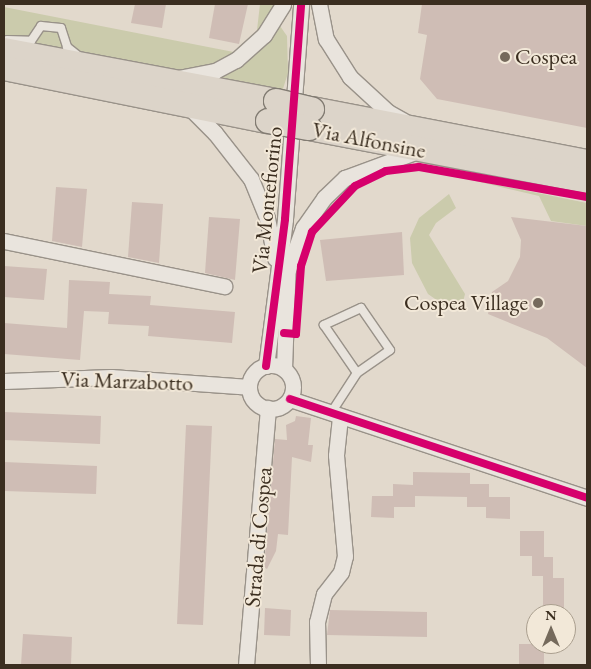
<!DOCTYPE html>
<html>
<head>
<meta charset="utf-8">
<style>
  body { margin:0 }
  #map { position:relative; width:591px; height:669px; overflow:hidden; background:#e2d9cc; font-family:"EB Garamond",serif }
  div>[style] { position:absolute }
  .green>* { inset:0; background:#cbcbac }
  .building>* { inset:0; background:#cfbdb5 }
  .roads { filter:drop-shadow(1px 0 #999289) drop-shadow(-1px 0 #999289) drop-shadow(0 1px #999289) drop-shadow(0 -1px #999289) }
  .lane>* { height:8px; margin:-4px; padding:0 4px; transform-origin:4px; border-radius:4px; background:#e9e4dd }
  .street>* { height:15px; margin:-7.5px; padding:0 7.5px; transform-origin:7.5px; border-radius:7.5px; background:#e9e4dd }
  .street>.ring { margin:-7.5px; padding:0; box-sizing:content-box; background:none; border:15px solid #e9e4dd; border-radius:50% }
  .primary>* { height:24px; margin:-12px; padding:0 12px; transform-origin:12px; border-radius:12px; background:#dcd4c9 }
  .bridges { filter:drop-shadow(1px 0 #817b72) drop-shadow(-1px 0 #817b72) drop-shadow(0 1px #817b72) drop-shadow(0 -1px #817b72) }
  .primary-bridge>* { height:24px; margin:-12px; padding:0 12px; transform-origin:12px; border-radius:12px; background:#dcd4c9 }
  .cycleway>* { height:8px; margin:-4px; padding:0 4px; transform-origin:4px; border-radius:4px; background:#d6006c }
  .dots>* { width:14px; height:14px; translate:-50% -50%; box-sizing:border-box; border:2px solid #f2e8d8; border-radius:50% }
  span { translate:-50% -50%; white-space:nowrap; text-align:center; line-height:1.15; -webkit-text-stroke:4px #f2e8d8; paint-order:stroke }
  .poi-label { font-size:22px; color:#3b2e20 }
  .left { translate:0 -50%; text-align:left }
  .right { translate:-100% -50%; text-align:right }
  .street-label { font-size:22px; color:#3b2e20 }
  .frame { position:absolute; inset:0; border:5px solid #3b2e20; pointer-events:none }
  .north { position:absolute; left:526px; top:604px; width:50px; height:50px; box-sizing:border-box; background:#f2e8d8; border:1px solid #a99e8e; border-radius:50%; rotate:0deg; font-size:14px; font-weight:700; line-height:20px; text-align:center; color:#3b2e20 }
  .north::after { content:''; display:block; margin:auto; width:18px; height:22px; background:#756a5c; clip-path:polygon(50% 0,100% 100%,50% 72%,0 100%) }
</style>
</head>
<body>
<div id="map">
  <div class="green">
    <i style="clip-path:polygon(260px 4px,290px 4px,280px 26px,287px 36px,288px 73px,281px 95px,4px 44px,4px 7px,254px 56px)"></i>
    <i style="clip-path:polygon(463px 178px,587px 203px,587px 226px,551px 221px,539px 196px)"></i>
    <i style="clip-path:polygon(449px 194px,456px 208px,436px 223px,429px 235px,465px 294px,461px 310px,448px 308px,428px 294px,412px 263px,410px 238px,419px 218px)"></i>
  </div>
  <div class="building">
    <i style="clip-path:polygon(135px 4px,166px 4px,162px 28px,131px 23px)"></i>
    <i style="clip-path:polygon(215px 4px,248px 4px,239px 44px,209px 38px)"></i>
    <i style="clip-path:polygon(422px 4px,587px 4px,587px 128px,437px 99px,420px 79px,427px 35px,418px 33px)"></i>
    <i style="clip-path:polygon(56px 187px,87px 189px,82px 247px,52px 241px)"></i>
    <i style="clip-path:polygon(132px 202px,163px 204px,159px 263px,128px 257px)"></i>
    <i style="clip-path:polygon(209px 217px,240px 219px,235px 280px,205px 273px)"></i>
    <i style="clip-path:polygon(511px 217px,587px 226px,587px 368px,547px 338px,488px 314px,492px 292px,508px 281px,520px 257px,521px 240px)"></i>
    <i style="clip-path:polygon(402px 232px,404px 275px,326px 281px,320px 240px)"></i>
    <i style="clip-path:polygon(4px 266px,47px 269px,44px 300px,4px 297px)"></i>
    <i style="clip-path:polygon(69px 280px,110px 282px,109px 294px,151px 296px,150px 305px,235px 312px,232px 343px,148px 336px,149px 326px,108px 324px,109px 312px,84px 311px,80px 360px,4px 354px,4px 323px,67px 328px)"></i>
    <i style="clip-path:polygon(4px 412px,101px 416px,100px 444px,4px 440px)"></i>
    <i style="clip-path:polygon(296px 416px,311px 418px,308px 445px,313px 445px,311px 462px,292px 457px,288px 535px,278px 534px,276px 551px,267px 569px,264px 567px,275px 439px,287px 440px,286px 425px,295px 421px)"></i>
    <i style="clip-path:polygon(186px 425px,212px 426px,203px 625px,177px 624px)"></i>
    <i style="clip-path:polygon(4px 462px,97px 466px,96px 494px,4px 491px)"></i>
    <i style="clip-path:polygon(413px 472px,470px 473px,470px 484px,489px 484px,489px 497px,510px 497px,510px 519px,486px 518px,486px 507px,467px 507px,467px 497px,415px 496px,415px 507px,394px 507px,394px 518px,371px 517px,372px 496px,393px 496px,393px 484px,413px 485px)"></i>
    <i style="clip-path:polygon(520px 531px,544px 531px,544px 557px,553px 557px,553px 578px,564px 578px,564px 614px,543px 614px,543px 576px,532px 576px,532px 556px,520px 556px)"></i>
    <i style="clip-path:polygon(265px 608px,291px 610px,290px 636px,264px 635px)"></i>
    <i style="clip-path:polygon(330px 610px,427px 612px,427px 637px,327px 635px)"></i>
    <i style="clip-path:polygon(23px 634px,72px 637px,71px 665px,21px 665px)"></i>
    <i style="clip-path:polygon(519px 644px,544px 644px,544px 665px,519px 665px)"></i>
  </div>
  <div class="roads">
    <div class="lane">
      <i style="left:7px;top:40px;width:24px;rotate:2deg"></i>
      <i style="left:31px;top:41px;width:18px;rotate:-56deg"></i>
      <i style="left:41px;top:26px;width:20px;rotate:6deg"></i>
      <i style="left:61px;top:28px;width:20px;rotate:72deg"></i>
      <i style="left:67px;top:47px;width:16px;rotate:38deg"></i>
      <i style="left:331px;top:413px;width:48px;rotate:-57deg"></i>
      <i style="left:357px;top:373px;width:40px;rotate:-34.9deg"></i>
      <i style="left:390px;top:350px;width:51px;rotate:-124.6deg"></i>
      <i style="left:361px;top:308px;width:41px;rotate:155.3deg"></i>
      <i style="left:324px;top:325px;width:58px;rotate:55.5deg"></i>
    </div>
    <div class="street">
      <i style="left:319px;top:4px;width:36px;rotate:79deg"></i>
      <i style="left:326px;top:39px;width:45px;rotate:57.7deg"></i>
      <i style="left:350px;top:77px;width:52px;rotate:42.6deg"></i>
      <i style="left:388px;top:112px;width:18px;rotate:29deg"></i>
      <i style="left:178px;top:78px;width:38px;rotate:-11deg"></i>
      <i style="left:215px;top:71px;width:24px;rotate:-28deg"></i>
      <i style="left:236px;top:60px;width:38px;rotate:-42deg"></i>
      <i style="left:264px;top:35px;width:36px;rotate:-58deg"></i>
      <i style="left:188px;top:106px;width:38px;rotate:45deg"></i>
      <i style="left:215px;top:133px;width:58px;rotate:52deg"></i>
      <i style="left:251px;top:179px;width:42px;rotate:67.7deg"></i>
      <i style="left:267px;top:218px;width:41px;rotate:78.7deg"></i>
      <i style="left:4px;top:241px;width:225px;rotate:11.6deg"></i>
      <i style="left:288px;top:270px;width:45px;rotate:-70.3deg"></i>
      <i style="left:303px;top:228px;width:37px;rotate:-55deg"></i>
      <i style="left:324px;top:198px;width:29px;rotate:-44deg"></i>
      <i style="left:345px;top:178px;width:78px;rotate:-20.3deg"></i>
      <i class="ring" style="left:249px;top:365px;width:29px;height:29px"></i>
      <i style="left:266px;top:366px;width:148px;rotate:-82.6deg"></i>
      <i style="left:285px;top:219px;width:216px;rotate:-85.7deg"></i>
      <i style="left:284px;top:369px;width:108px;rotate:-87.9deg"></i>
      <i style="left:4px;top:381px;width:107px;rotate:-2.1deg"></i>
      <i style="left:111px;top:377px;width:138px;rotate:4.1deg"></i>
      <i style="left:290px;top:399px;width:313px;rotate:18.4deg"></i>
      <i style="left:246px;top:665px;width:258px;rotate:-85.1deg"></i>
      <i style="left:318px;top:665px;width:43px;rotate:-91.3deg"></i>
      <i style="left:317px;top:622px;width:29px;rotate:-76deg"></i>
      <i style="left:324px;top:594px;width:28px;rotate:-52deg"></i>
      <i style="left:341px;top:572px;width:16px;rotate:-76deg"></i>
      <i style="left:345px;top:556px;width:101px;rotate:-95.1deg"></i>
      <i style="left:336px;top:455px;width:39px;rotate:-84deg"></i>
    </div>
    <div class="primary">
      <i style="left:4px;top:50px;width:277px;rotate:10.6deg"></i>
      <i style="left:4px;top:68px;width:269px;rotate:11.4deg"></i>
      <i style="left:312px;top:109px;width:280px;rotate:10.9deg"></i>
      <i style="left:309px;top:128px;width:283px;rotate:10.8deg"></i>
    </div>
  </div>
  <div class="bridges">
    <div class="primary-bridge">
      <i style="left:276px;top:101px;width:37px;rotate:13deg"></i>
      <i style="left:268px;top:121px;width:42px;rotate:9.7deg"></i>
    </div>
  </div>
  <div class="cycleway">
    <i style="left:284px;top:333px;width:12px;rotate:5deg"></i>
    <i style="left:296px;top:334px;width:68px;rotate:-85.8deg"></i>
    <i style="left:301px;top:266px;width:36px;rotate:-72deg"></i>
    <i style="left:312px;top:232px;width:63px;rotate:-46.9deg"></i>
    <i style="left:355px;top:186px;width:34px;rotate:-26deg"></i>
    <i style="left:386px;top:171px;width:33px;rotate:-7deg"></i>
    <i style="left:419px;top:167px;width:171px;rotate:10.1deg"></i>
    <i style="left:266px;top:366px;width:148px;rotate:-82.6deg"></i>
    <i style="left:285px;top:219px;width:216px;rotate:-85.7deg"></i>
    <i style="left:290px;top:399px;width:313px;rotate:18.4deg"></i>
  </div>
  <div class="dots">
    <i style="left:505px;top:57px;background:#756a5c"></i>
    <i style="left:538px;top:303px;background:#756a5c"></i>
  </div>
  <div class="poi-label">
    <span class="left" style="left:515px;top:57px">Cospea</span>
    <span class="right" style="left:528px;top:303px">Cospea Village</span>
  </div>
  <div class="street-label">
    <span style="left:369px;top:140px;rotate:11deg">Via Alfonsine</span>
    <span style="left:267px;top:200px;rotate:-84deg">Via Montefiorino</span>
    <span style="left:127px;top:381px;rotate:2deg">Via Marzabotto</span>
    <span style="left:258px;top:537px;rotate:-85deg">Strada di Cospea</span>
  </div>
  <div class="frame"></div>
  <div class="north">N</div>
</div>
</body>
</html>
